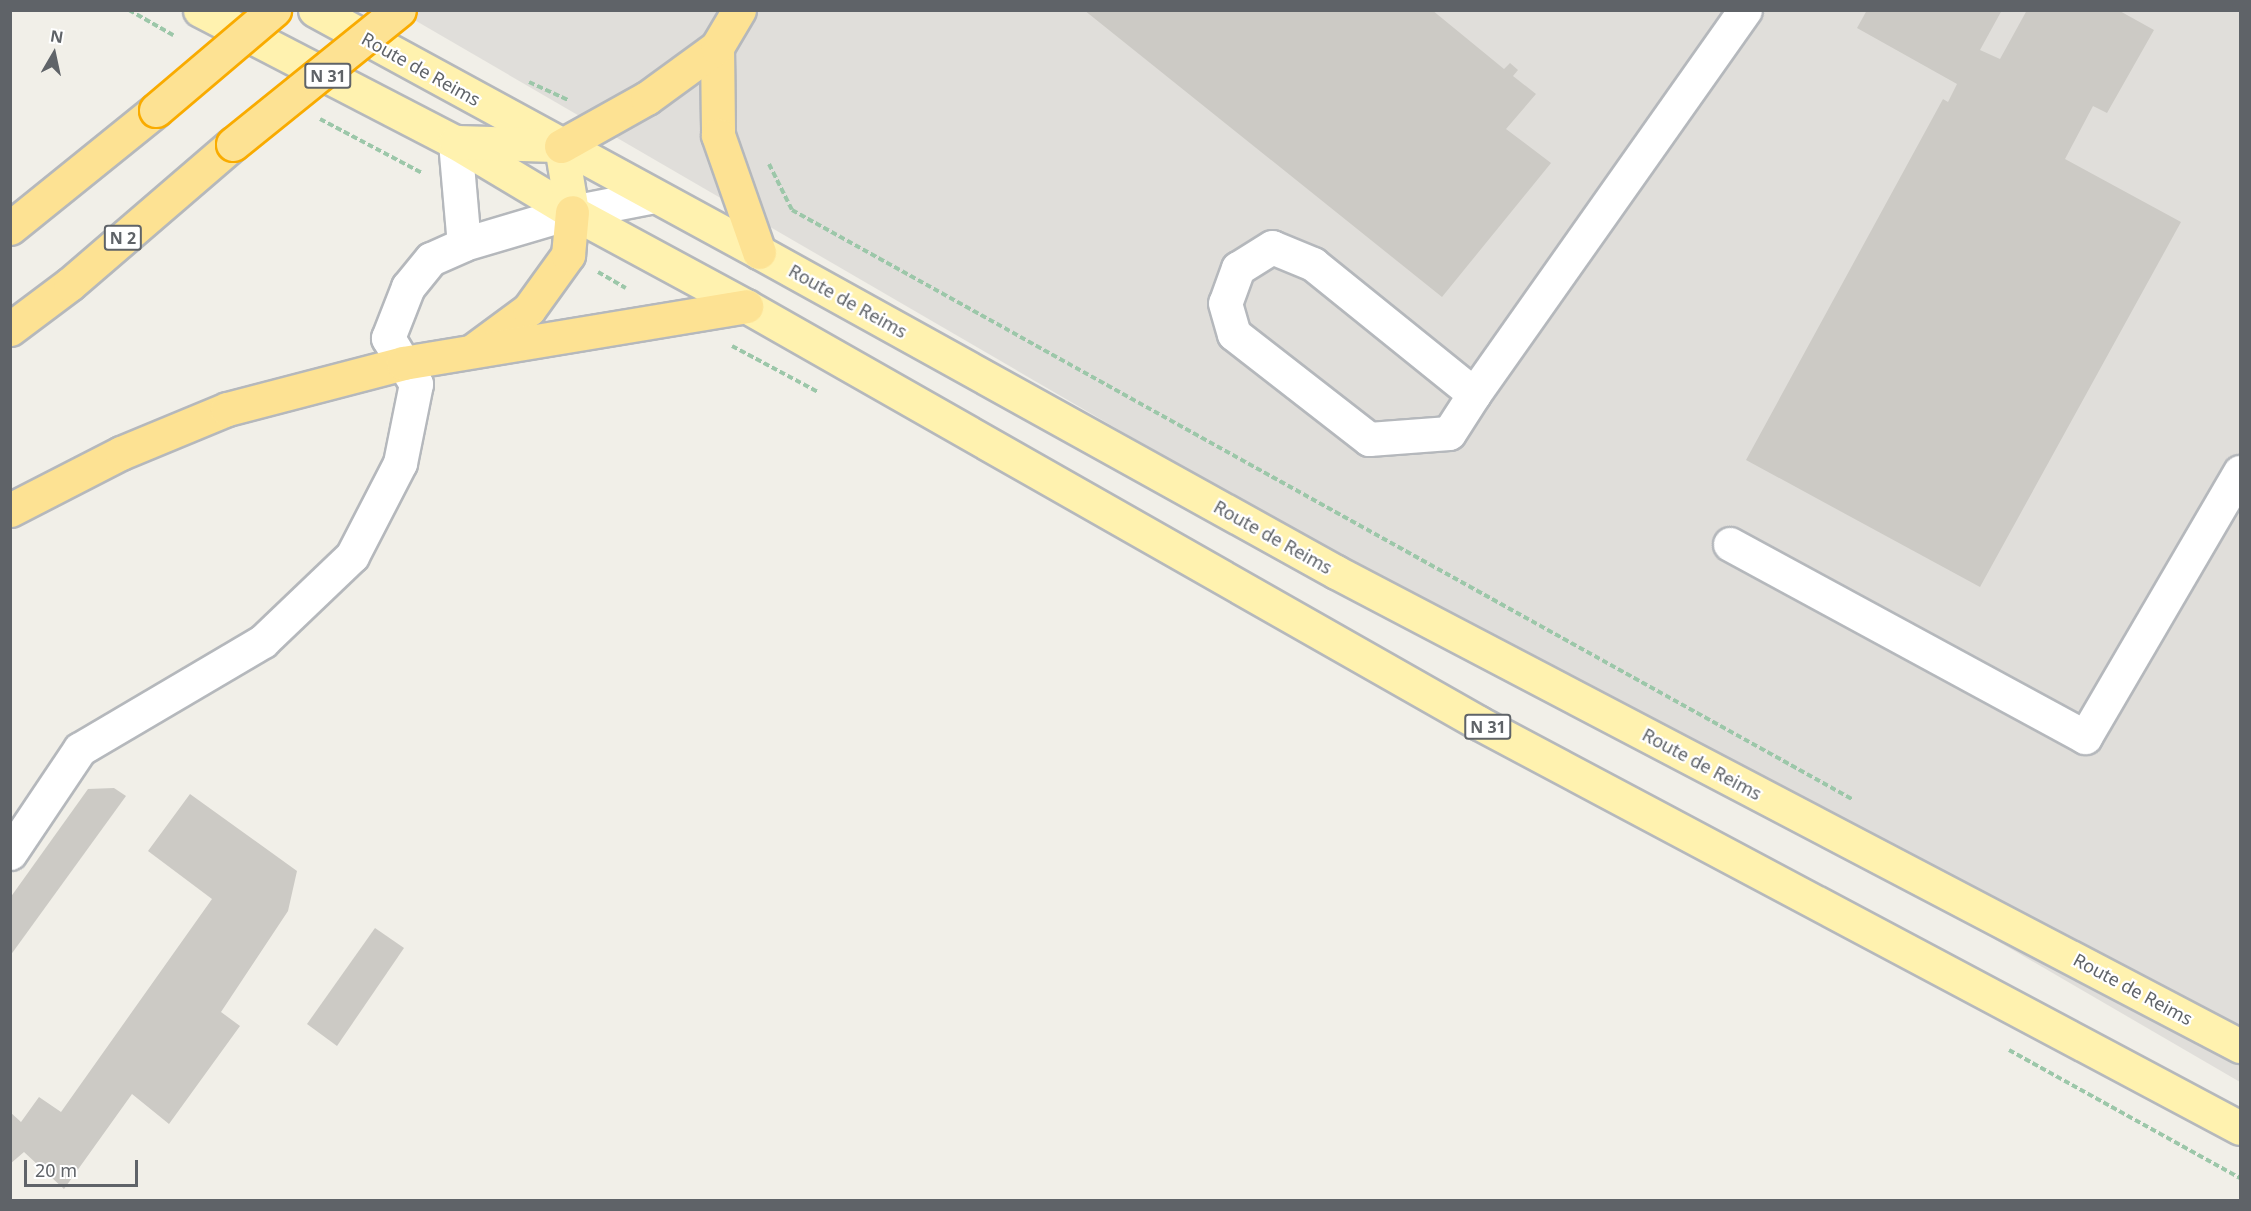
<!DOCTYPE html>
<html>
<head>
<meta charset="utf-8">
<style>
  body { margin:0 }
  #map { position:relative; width:2251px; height:1211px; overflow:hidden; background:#f1efe8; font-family:"Noto Sans",sans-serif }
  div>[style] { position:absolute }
  .industrial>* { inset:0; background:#e0deda }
  .building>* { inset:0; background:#cccac5 }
  .path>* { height:4px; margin-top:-2px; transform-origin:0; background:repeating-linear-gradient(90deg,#9cc7a9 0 6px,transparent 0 9px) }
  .roads { filter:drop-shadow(2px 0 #b5b8bc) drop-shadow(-2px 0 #b5b8bc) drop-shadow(0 2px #b5b8bc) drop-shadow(0 -2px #b5b8bc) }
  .minor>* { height:33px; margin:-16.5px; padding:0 16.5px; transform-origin:16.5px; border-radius:16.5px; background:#fff }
  .major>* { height:33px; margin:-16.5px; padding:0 16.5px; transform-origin:16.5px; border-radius:16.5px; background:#fff2af }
  .highway>* { height:33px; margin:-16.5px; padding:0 16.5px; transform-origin:16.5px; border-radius:16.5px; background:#fde293 }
  .bridges { filter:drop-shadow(2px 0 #f9ab00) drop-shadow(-2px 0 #f9ab00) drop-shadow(0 2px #f9ab00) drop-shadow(0 -2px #f9ab00) }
  .highway-bridge>* { height:33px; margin:-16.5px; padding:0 16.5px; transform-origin:16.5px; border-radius:16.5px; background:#fde293 }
  span { translate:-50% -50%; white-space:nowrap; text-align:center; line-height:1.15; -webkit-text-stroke:4.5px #fff; paint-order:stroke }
  .shield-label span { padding:2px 4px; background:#fff; border:2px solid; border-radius:4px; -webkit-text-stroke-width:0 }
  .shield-label { font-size:16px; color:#5f6368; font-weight:700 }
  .street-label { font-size:18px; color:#5f6368 }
  .frame { position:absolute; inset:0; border:12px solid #5f6368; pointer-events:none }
  .north { position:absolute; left:24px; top:24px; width:60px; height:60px; -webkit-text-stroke:4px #fff; paint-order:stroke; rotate:9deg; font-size:16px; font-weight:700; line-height:24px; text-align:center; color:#5f6368 }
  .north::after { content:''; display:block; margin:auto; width:21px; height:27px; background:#5f6368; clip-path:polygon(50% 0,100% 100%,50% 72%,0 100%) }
  .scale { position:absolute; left:24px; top:1160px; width:114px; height:27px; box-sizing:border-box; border:3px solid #5f6368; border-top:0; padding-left:8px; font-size:18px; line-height:21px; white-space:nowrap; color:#5f6368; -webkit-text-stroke:4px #fff; paint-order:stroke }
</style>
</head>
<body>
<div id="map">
  <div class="industrial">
    <i style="clip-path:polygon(399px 11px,2240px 11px,2240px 1082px)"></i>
  </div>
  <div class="building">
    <i style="clip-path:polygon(1084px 10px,1432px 10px,1504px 69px,1510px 63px,1518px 70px,1513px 76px,1536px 94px,1506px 129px,1551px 163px,1442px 297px)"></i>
    <i style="clip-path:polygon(1867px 10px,2002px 10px,1980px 50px,2000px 59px,2027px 10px,2118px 10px,2154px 30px,2107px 113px,2093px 106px,2065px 159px,2181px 222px,1980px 587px,1746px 460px,1943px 99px,1948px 102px,1957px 84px,1857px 28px)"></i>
    <i style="clip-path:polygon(114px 788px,126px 796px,10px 956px,10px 898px,88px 789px)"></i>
    <i style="clip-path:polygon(190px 794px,297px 871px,288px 911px,221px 1012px,240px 1026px,169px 1124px,132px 1094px,64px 1189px,24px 1152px,10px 1164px,10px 1112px,21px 1122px,39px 1097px,61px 1112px,212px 899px,148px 851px)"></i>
    <i style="clip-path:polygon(375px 928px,404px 948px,337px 1046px,307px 1024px)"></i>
  </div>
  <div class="path">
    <i style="left:129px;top:10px;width:51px;rotate:29.6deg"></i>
    <i style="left:529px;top:82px;width:43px;rotate:24.8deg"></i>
    <i style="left:320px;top:119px;width:115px;rotate:27.9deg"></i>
    <i style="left:769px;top:164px;width:51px;rotate:63.4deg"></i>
    <i style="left:792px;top:210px;width:1213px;rotate:29.06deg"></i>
    <i style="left:598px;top:272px;width:32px;rotate:30deg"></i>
    <i style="left:732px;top:346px;width:98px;rotate:28.1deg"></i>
    <i style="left:2009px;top:1050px;width:264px;rotate:29deg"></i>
  </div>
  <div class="roads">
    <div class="minor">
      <i style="left:455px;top:142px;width:102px;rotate:85deg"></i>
      <i style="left:1474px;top:394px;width:207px;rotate:-141.1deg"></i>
      <i style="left:1313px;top:264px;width:44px;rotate:-157.5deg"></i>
      <i style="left:1272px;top:247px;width:40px;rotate:148deg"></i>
      <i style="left:1238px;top:268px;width:37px;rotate:110deg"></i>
      <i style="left:1225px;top:303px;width:32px;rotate:74deg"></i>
      <i style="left:1234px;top:334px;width:171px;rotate:37.9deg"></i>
      <i style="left:1369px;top:439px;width:80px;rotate:-4.3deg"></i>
      <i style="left:1449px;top:433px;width:46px;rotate:-57.3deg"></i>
      <i style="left:1474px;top:394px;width:470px;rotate:-54.8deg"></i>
      <i style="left:1730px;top:544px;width:404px;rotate:28.5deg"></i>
      <i style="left:2085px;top:737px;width:307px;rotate:-59.7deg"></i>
      <i style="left:10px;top:853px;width:125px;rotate:-56.1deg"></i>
      <i style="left:80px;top:749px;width:212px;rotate:-30.5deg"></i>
      <i style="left:263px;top:641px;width:123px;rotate:-43.7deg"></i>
      <i style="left:352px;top:556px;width:105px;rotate:-62.7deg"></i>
      <i style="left:400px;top:463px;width:81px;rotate:-78.6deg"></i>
      <i style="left:416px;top:384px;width:54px;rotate:-121.3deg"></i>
      <i style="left:388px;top:338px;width:55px;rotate:-68.6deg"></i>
      <i style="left:408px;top:287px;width:36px;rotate:-51deg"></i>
      <i style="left:431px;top:259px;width:36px;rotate:-24deg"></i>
      <i style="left:464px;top:244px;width:113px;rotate:-16.5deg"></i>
      <i style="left:572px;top:212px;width:84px;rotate:-11deg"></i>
    </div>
    <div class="major">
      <i style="left:200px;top:10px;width:287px;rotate:27.4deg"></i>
      <i style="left:455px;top:142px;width:136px;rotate:30.9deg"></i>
      <i style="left:572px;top:212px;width:198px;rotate:28.4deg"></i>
      <i style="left:746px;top:306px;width:843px;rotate:29.64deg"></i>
      <i style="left:1479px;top:723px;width:862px;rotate:28.02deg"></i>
      <i style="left:315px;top:10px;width:506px;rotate:28.59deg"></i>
      <i style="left:759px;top:252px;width:660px;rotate:29.01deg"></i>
      <i style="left:1336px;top:572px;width:1021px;rotate:27.67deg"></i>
      <i style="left:457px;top:142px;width:98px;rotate:1.8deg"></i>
      <i style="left:561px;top:146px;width:67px;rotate:80.5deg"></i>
    </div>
    <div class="highway">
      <i style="left:717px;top:47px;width:88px;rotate:89.3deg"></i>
      <i style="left:718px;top:135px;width:124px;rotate:70.7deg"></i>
      <i style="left:561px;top:146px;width:98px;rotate:-29.2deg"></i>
      <i style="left:647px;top:98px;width:87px;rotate:-36.1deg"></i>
      <i style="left:717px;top:47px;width:43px;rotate:-59.3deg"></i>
      <i style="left:10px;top:228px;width:188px;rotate:-38.9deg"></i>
      <i style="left:10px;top:329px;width:75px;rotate:-36.9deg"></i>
      <i style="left:70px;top:284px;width:215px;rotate:-40.7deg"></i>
      <i style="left:475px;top:349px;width:67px;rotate:-36.5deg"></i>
      <i style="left:529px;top:309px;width:67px;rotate:-54.2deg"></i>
      <i style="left:568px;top:255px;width:43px;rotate:-84.7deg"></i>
      <i style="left:10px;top:510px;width:125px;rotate:-27.2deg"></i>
      <i style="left:121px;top:453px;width:115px;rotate:-22.5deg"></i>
      <i style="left:227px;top:409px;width:182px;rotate:-14.6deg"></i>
      <i style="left:403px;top:363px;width:348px;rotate:-9.4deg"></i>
    </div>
  </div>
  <div class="bridges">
    <div class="highway-bridge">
      <i style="left:156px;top:110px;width:155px;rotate:-40.3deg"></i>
      <i style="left:233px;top:144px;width:213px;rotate:-38.9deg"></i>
    </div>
  </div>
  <div class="shield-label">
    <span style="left:328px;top:76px">N 31</span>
    <span style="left:123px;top:238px">N 2</span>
    <span style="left:1488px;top:727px">N 31</span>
  </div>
  <div class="street-label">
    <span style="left:421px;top:69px;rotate:29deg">Route de Reims</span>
    <span style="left:848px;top:301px;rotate:29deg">Route de Reims</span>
    <span style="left:1273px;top:537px;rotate:29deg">Route de Reims</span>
    <span style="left:1702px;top:764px;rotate:28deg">Route de Reims</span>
    <span style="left:2133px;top:989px;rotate:28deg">Route de Reims</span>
  </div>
  <div class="frame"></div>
  <div class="north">N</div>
  <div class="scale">20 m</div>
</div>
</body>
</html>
